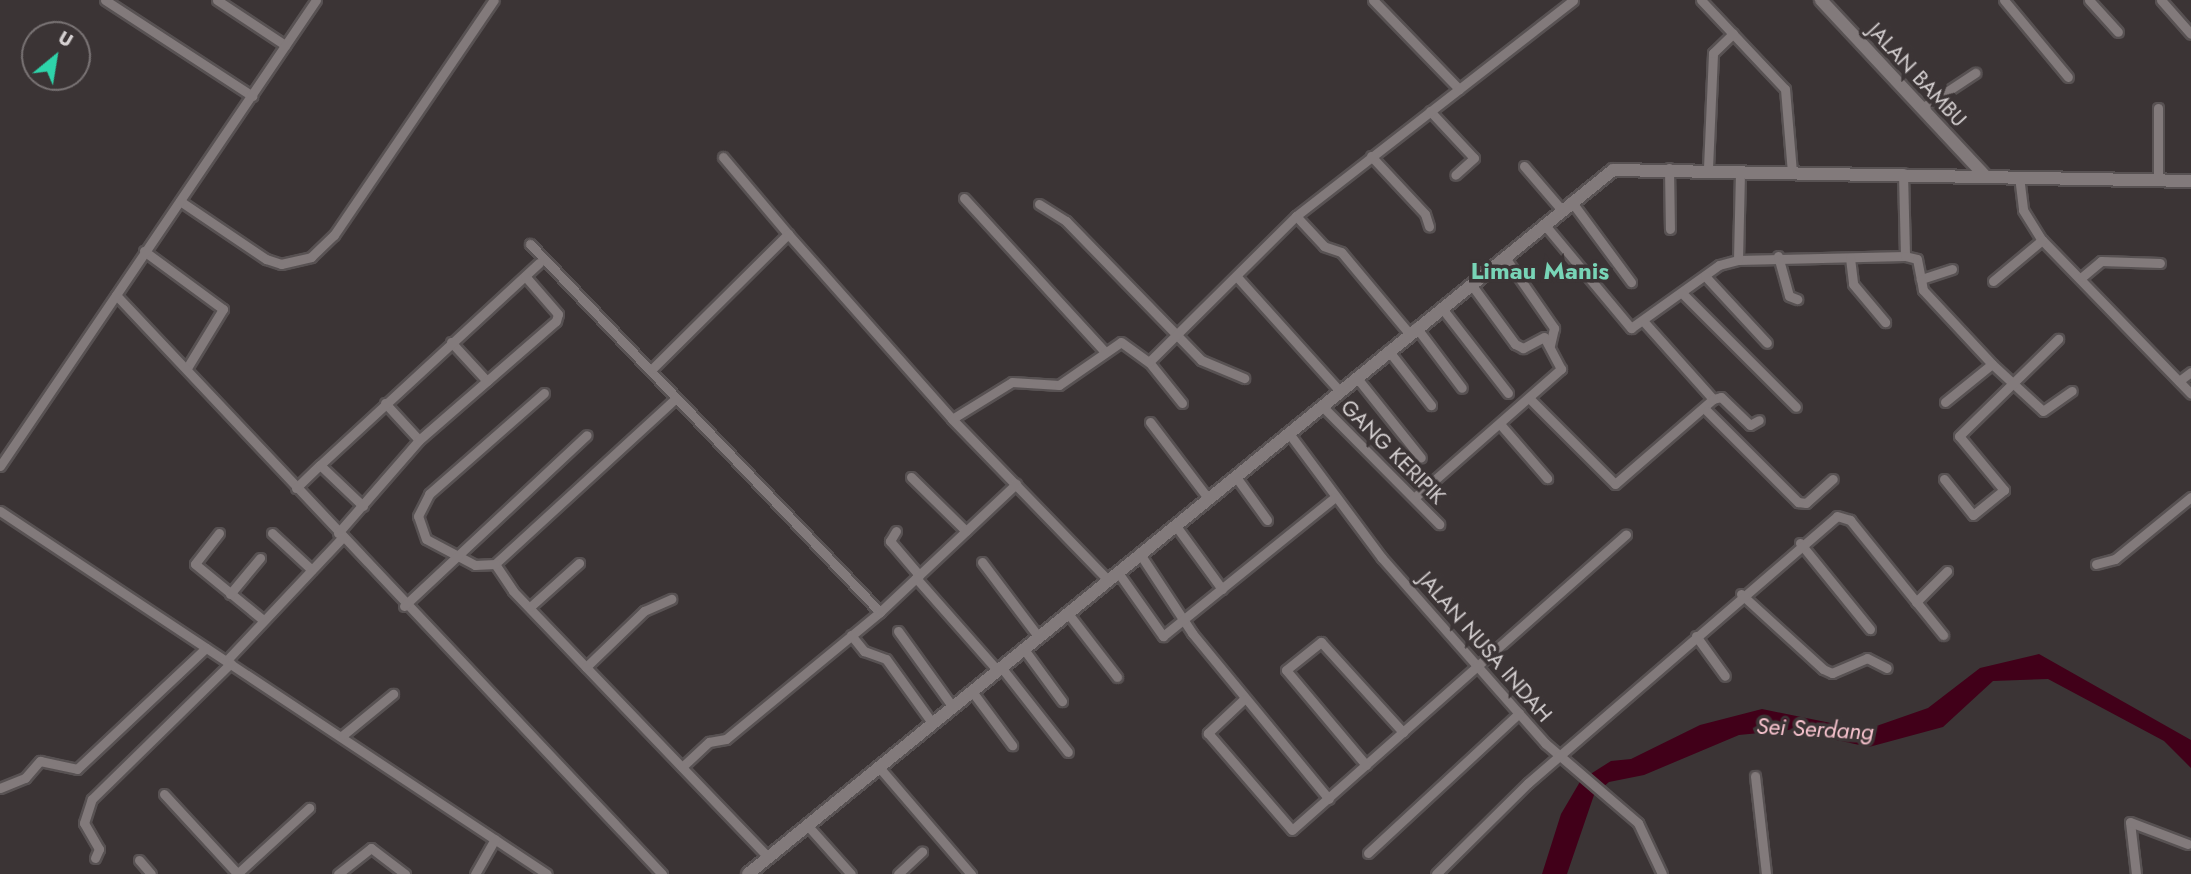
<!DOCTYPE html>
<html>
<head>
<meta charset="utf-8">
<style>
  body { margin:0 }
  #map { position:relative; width:2191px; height:874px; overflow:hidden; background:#3b3435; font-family:Jost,sans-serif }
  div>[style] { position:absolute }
  .water>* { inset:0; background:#410019 }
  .roads { filter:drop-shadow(2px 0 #585253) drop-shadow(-2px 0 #585253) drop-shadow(0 2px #585253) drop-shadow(0 -2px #585253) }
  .street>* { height:9px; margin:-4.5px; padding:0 4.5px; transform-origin:4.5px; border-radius:4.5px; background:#827a7b }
  .secondary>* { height:12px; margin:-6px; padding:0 6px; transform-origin:6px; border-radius:6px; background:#827a7b }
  span { translate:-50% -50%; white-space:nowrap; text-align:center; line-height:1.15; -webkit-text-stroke:7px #3b3435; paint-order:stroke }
  .street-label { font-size:21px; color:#d6d1d2 }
  .water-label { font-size:23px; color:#f6c2cd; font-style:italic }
  .quarter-label { font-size:24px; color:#78d5b7; font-weight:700 }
  .north { position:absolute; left:21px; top:21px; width:70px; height:70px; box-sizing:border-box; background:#3b3435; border:2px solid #797374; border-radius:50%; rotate:30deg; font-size:19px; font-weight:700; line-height:28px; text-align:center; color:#d6d1d2 }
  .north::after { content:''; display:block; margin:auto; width:24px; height:32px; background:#2ed4aa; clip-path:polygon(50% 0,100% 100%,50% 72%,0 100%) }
</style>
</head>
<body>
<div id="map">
  <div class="water">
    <i style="clip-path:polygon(2039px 654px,2191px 740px,2191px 768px,2164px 741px,2048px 679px,1993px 681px,1943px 727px,1869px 747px,1789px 730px,1739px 735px,1644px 775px,1609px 782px,1594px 795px,1567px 874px,1542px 874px,1561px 814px,1581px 780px,1611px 761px,1631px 759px,1700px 725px,1762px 709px,1865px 730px,1928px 708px,1980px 668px)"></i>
  </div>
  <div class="roads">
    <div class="street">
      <i style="left:105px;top:0;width:176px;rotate:33.1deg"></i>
      <i style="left:217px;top:0;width:82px;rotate:33.5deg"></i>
      <i style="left:1373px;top:0;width:124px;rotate:46deg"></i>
      <i style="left:1701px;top:0;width:122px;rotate:46.7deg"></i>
      <i style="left:1785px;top:89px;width:83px;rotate:85.2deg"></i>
      <i style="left:2004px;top:0;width:100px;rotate:50.3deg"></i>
      <i style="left:2089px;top:0;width:43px;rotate:47.8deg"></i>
      <i style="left:2161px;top:0;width:45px;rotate:48.6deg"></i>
      <i style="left:1922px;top:108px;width:64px;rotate:-33.4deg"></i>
      <i style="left:2158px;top:108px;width:72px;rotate:90deg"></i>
      <i style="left:1430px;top:111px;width:64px;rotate:46.9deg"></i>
      <i style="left:1474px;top:158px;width:25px;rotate:138deg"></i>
      <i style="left:1371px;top:156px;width:79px;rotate:47deg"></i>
      <i style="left:1425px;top:214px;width:13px;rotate:72deg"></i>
      <i style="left:723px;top:157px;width:101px;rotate:49.8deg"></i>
      <i style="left:1524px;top:166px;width:57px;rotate:49.3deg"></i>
      <i style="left:1669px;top:168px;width:61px;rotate:89.1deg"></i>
      <i style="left:1708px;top:168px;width:115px;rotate:-87.5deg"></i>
      <i style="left:1713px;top:53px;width:28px;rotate:-44deg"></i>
      <i style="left:1903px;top:173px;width:83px;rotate:88.6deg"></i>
      <i style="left:2019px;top:176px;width:34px;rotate:83deg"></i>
      <i style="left:2023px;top:210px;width:36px;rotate:58deg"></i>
      <i style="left:2042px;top:240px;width:214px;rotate:45.9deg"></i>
      <i style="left:964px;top:198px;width:209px;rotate:47.5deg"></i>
      <i style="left:180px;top:201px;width:104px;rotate:34deg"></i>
      <i style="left:266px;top:259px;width:16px;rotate:18deg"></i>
      <i style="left:281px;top:264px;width:31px;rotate:-13deg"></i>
      <i style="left:311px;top:257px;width:32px;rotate:-44deg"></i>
      <i style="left:334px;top:235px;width:284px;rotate:-55.8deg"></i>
      <i style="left:1571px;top:201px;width:101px;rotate:53.5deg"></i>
      <i style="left:1039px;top:204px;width:32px;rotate:32deg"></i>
      <i style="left:1066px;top:221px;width:194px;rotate:45.8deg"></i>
      <i style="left:1201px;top:360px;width:47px;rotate:22.7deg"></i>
      <i style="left:1544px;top:224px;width:136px;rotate:50.1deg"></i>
      <i style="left:1631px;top:328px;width:108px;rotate:-35.6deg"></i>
      <i style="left:1719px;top:265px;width:20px;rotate:-15deg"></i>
      <i style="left:1738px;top:260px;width:167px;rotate:-1.4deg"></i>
      <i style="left:1905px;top:256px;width:12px;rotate:14deg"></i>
      <i style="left:1917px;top:259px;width:20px;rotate:79deg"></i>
      <i style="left:530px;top:244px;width:508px;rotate:46.44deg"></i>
      <i style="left:144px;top:251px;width:98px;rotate:36.3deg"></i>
      <i style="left:223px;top:309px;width:69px;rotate:121.4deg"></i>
      <i style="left:1504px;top:256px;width:88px;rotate:55.2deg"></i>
      <i style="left:1554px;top:328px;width:18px;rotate:103deg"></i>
      <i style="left:1778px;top:256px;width:41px;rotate:74.6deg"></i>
      <i style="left:1789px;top:296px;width:9px;rotate:21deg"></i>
      <i style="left:1850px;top:258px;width:26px;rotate:83deg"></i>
      <i style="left:1853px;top:284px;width:50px;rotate:49.9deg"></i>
      <i style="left:1738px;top:260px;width:89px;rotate:-88.7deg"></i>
      <i style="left:1952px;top:269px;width:33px;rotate:162deg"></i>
      <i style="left:1921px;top:279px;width:11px;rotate:80deg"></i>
      <i style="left:1923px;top:290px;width:101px;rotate:47deg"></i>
      <i style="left:1992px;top:364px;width:69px;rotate:42.7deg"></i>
      <i style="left:2043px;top:411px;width:35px;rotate:-35deg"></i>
      <i style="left:1705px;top:276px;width:91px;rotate:47.2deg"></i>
      <i style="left:2082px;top:277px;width:25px;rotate:-40deg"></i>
      <i style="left:2101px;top:261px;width:59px;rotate:1.9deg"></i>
      <i style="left:1238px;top:278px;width:151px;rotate:48deg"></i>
      <i style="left:1993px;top:281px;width:64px;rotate:-39.9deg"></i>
      <i style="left:1682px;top:293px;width:161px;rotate:45deg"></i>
      <i style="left:116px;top:295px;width:796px;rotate:46.68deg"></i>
      <i style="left:1441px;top:307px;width:109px;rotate:52.1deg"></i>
      <i style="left:1645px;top:323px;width:102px;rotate:48.2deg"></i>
      <i style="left:1416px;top:327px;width:76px;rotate:53deg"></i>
      <i style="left:1408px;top:332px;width:104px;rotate:-129.9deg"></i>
      <i style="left:1341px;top:252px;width:18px;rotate:-161deg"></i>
      <i style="left:1324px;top:246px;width:41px;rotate:-133deg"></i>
      <i style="left:1296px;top:216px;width:351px;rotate:-37.9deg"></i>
      <i style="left:451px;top:342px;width:53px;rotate:47.3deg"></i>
      <i style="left:1388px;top:350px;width:70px;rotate:52deg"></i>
      <i style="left:652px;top:369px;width:192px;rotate:-44.8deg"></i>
      <i style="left:788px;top:234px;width:247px;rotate:48.4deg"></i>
      <i style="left:952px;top:419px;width:223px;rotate:45.9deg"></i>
      <i style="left:1357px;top:378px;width:102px;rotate:51.3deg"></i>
      <i style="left:2179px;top:381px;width:15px;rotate:-37deg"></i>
      <i style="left:676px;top:398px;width:246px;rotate:137.5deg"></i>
      <i style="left:495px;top:564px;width:32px;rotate:56deg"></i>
      <i style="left:513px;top:591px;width:368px;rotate:46.2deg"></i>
      <i style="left:1530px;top:399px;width:120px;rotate:45deg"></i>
      <i style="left:1615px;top:484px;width:130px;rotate:-40.9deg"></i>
      <i style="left:1713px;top:399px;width:8px;rotate:-14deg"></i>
      <i style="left:1721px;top:397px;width:40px;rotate:44deg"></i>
      <i style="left:1750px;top:425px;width:10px;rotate:-29deg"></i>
      <i style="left:1945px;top:402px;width:60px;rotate:-39deg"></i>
      <i style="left:385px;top:403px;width:50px;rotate:47.4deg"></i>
      <i style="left:1182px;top:403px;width:53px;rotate:-128.8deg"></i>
      <i style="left:1149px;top:362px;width:207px;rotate:-44.8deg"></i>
      <i style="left:1321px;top:405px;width:168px;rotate:45.2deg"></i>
      <i style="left:1707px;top:411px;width:129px;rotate:45deg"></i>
      <i style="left:1798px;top:502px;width:8px;rotate:7deg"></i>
      <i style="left:1806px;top:503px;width:36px;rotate:-42deg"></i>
      <i style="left:952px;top:419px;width:70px;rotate:-31.7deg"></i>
      <i style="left:1012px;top:382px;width:47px;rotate:3.7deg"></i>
      <i style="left:1059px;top:385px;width:75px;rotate:-34.7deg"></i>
      <i style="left:1121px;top:342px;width:34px;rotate:36deg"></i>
      <i style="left:1150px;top:422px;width:96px;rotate:52.7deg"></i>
      <i style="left:1500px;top:424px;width:72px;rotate:49deg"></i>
      <i style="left:1288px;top:432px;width:157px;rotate:53.3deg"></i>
      <i style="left:1382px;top:558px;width:247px;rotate:48.6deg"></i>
      <i style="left:1545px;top:743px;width:123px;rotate:40.7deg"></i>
      <i style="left:1638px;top:823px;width:56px;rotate:64.8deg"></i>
      <i style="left:0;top:466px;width:563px;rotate:-55.86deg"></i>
      <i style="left:911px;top:477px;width:77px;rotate:44.5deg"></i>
      <i style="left:1236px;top:477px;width:53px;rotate:54.2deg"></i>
      <i style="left:1944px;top:479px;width:46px;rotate:51.1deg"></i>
      <i style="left:1973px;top:515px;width:40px;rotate:-39deg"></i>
      <i style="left:2004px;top:490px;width:70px;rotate:-129.8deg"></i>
      <i style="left:1959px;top:436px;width:139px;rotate:-44.4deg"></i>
      <i style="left:296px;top:488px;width:33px;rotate:-44deg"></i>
      <i style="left:1414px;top:498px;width:196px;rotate:-41.3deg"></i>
      <i style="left:1561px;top:369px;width:36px;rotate:-118deg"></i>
      <i style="left:1544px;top:337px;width:24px;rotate:152deg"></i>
      <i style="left:1523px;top:348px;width:9px;rotate:-153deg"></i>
      <i style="left:1515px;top:344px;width:74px;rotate:-126.3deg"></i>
      <i style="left:363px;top:506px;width:59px;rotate:-136.4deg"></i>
      <i style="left:320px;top:465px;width:298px;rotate:-42.7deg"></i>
      <i style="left:0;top:511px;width:656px;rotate:33.57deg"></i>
      <i style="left:1176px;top:526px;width:78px;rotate:53.9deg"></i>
      <i style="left:896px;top:531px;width:12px;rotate:121deg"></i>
      <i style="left:890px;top:541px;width:45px;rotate:49.5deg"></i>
      <i style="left:219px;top:533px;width:39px;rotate:128deg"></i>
      <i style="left:195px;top:564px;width:87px;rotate:39.4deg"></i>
      <i style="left:272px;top:533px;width:54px;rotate:42.8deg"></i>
      <i style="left:338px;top:533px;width:123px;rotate:-48.9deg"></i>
      <i style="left:419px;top:440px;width:181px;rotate:-41deg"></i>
      <i style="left:556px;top:321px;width:7px;rotate:-74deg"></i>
      <i style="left:558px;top:314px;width:50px;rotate:-131deg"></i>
      <i style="left:1800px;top:543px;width:111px;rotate:50.9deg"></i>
      <i style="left:1140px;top:554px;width:95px;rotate:56.6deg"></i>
      <i style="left:1192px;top:633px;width:215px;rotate:50.5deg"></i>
      <i style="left:982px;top:562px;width:93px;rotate:52.9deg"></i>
      <i style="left:495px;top:564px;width:20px;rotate:177deg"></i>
      <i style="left:475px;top:565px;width:55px;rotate:-152deg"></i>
      <i style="left:426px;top:539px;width:24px;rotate:-109deg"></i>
      <i style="left:418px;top:516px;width:25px;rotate:-63deg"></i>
      <i style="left:429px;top:494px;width:153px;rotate:-41.3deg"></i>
      <i style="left:2096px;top:564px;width:20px;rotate:-15deg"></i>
      <i style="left:2115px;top:559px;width:98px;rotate:-39.2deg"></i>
      <i style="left:1117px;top:571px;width:80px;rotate:54.7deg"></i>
      <i style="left:1163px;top:636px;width:220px;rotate:-38.9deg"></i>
      <i style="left:916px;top:578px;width:123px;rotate:48.6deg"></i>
      <i style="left:230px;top:594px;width:47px;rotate:-50.2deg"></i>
      <i style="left:1741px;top:594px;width:111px;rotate:42.4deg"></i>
      <i style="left:1823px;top:669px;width:10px;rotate:24deg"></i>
      <i style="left:1832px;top:673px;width:38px;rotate:-23deg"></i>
      <i style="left:1867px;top:658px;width:22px;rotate:27deg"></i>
      <i style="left:1916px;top:602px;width:44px;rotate:-45deg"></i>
      <i style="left:404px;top:606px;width:250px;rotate:-43.1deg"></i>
      <i style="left:530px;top:607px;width:66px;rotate:-41.9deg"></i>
      <i style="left:1067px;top:612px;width:82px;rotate:52.4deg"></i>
      <i style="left:898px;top:631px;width:92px;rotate:54.2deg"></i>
      <i style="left:851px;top:635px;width:21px;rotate:51deg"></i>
      <i style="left:864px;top:651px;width:23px;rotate:20deg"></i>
      <i style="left:886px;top:659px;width:80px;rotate:54.1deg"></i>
      <i style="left:1696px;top:636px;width:49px;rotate:54.1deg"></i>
      <i style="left:1023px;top:648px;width:66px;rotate:53.7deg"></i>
      <i style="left:227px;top:660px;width:168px;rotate:-46.7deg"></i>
      <i style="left:586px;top:667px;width:81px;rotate:-44deg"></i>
      <i style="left:644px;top:611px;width:30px;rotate:-24deg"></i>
      <i style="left:1001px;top:667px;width:108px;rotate:51.8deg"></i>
      <i style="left:971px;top:690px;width:69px;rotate:53.3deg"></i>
      <i style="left:1244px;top:699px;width:50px;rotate:136.6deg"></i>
      <i style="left:1208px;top:733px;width:128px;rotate:49.1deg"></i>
      <i style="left:1292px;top:830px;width:446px;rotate:-41.5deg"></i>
      <i style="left:343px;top:735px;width:65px;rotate:-39.4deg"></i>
      <i style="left:1366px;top:765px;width:124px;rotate:-130.1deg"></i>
      <i style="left:1286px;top:670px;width:45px;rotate:-38.7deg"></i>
      <i style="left:1321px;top:642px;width:122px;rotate:47.7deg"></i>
      <i style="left:878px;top:766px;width:143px;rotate:49.3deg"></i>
      <i style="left:682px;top:767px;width:37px;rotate:-43deg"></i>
      <i style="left:709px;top:742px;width:17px;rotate:-10deg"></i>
      <i style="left:726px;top:739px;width:200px;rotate:-39.5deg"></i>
      <i style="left:880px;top:612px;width:187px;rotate:-43.3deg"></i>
      <i style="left:1755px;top:776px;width:99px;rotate:83.6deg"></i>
      <i style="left:0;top:788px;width:27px;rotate:-22deg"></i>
      <i style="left:25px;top:778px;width:23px;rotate:-49deg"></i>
      <i style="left:40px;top:761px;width:38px;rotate:12deg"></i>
      <i style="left:77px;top:769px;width:177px;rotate:-43.2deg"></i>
      <i style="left:164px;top:794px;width:108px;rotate:47.3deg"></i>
      <i style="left:808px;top:826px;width:64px;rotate:48.1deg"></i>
      <i style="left:1368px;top:853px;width:206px;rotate:-42.8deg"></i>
      <i style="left:95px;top:858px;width:10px;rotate:-66deg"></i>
      <i style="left:99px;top:849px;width:30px;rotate:-120deg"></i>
      <i style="left:84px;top:823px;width:25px;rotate:-72deg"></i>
      <i style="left:92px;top:799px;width:194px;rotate:-44.4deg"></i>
      <i style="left:139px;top:860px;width:18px;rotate:49deg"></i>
      <i style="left:237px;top:874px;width:98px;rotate:-42.5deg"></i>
      <i style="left:338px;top:874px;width:42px;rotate:-38.2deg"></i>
      <i style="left:371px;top:848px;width:43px;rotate:37.4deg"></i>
      <i style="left:475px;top:874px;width:40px;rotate:-60.3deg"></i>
      <i style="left:898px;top:874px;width:33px;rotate:-43deg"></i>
      <i style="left:1436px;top:874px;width:129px;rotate:-44.7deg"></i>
      <i style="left:1528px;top:783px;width:408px;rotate:-40.8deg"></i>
      <i style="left:1837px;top:516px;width:14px;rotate:17deg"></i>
      <i style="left:1850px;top:520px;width:148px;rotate:51deg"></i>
      <i style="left:2136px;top:874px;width:52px;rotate:-96.6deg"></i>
      <i style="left:2130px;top:822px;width:62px;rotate:20.8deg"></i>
    </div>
    <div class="secondary">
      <i style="left:1821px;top:0;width:241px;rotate:47deg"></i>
      <i style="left:748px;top:874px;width:1115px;rotate:-39.14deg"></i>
      <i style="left:1613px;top:170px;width:578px;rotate:1.09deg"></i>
    </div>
  </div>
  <div class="street-label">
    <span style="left:1917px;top:75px;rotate:47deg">JALAN BAMBU</span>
    <span style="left:1393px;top:452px;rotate:45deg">GANG KERIPIK</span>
    <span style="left:1485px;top:647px;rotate:49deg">JALAN NUSA INDAH</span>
  </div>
  <div class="water-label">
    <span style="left:1815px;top:729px;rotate:3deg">Sei Serdang</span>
  </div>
  <div class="quarter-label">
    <span style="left:1540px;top:271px">Limau Manis</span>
  </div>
  <div class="north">U</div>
</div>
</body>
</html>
